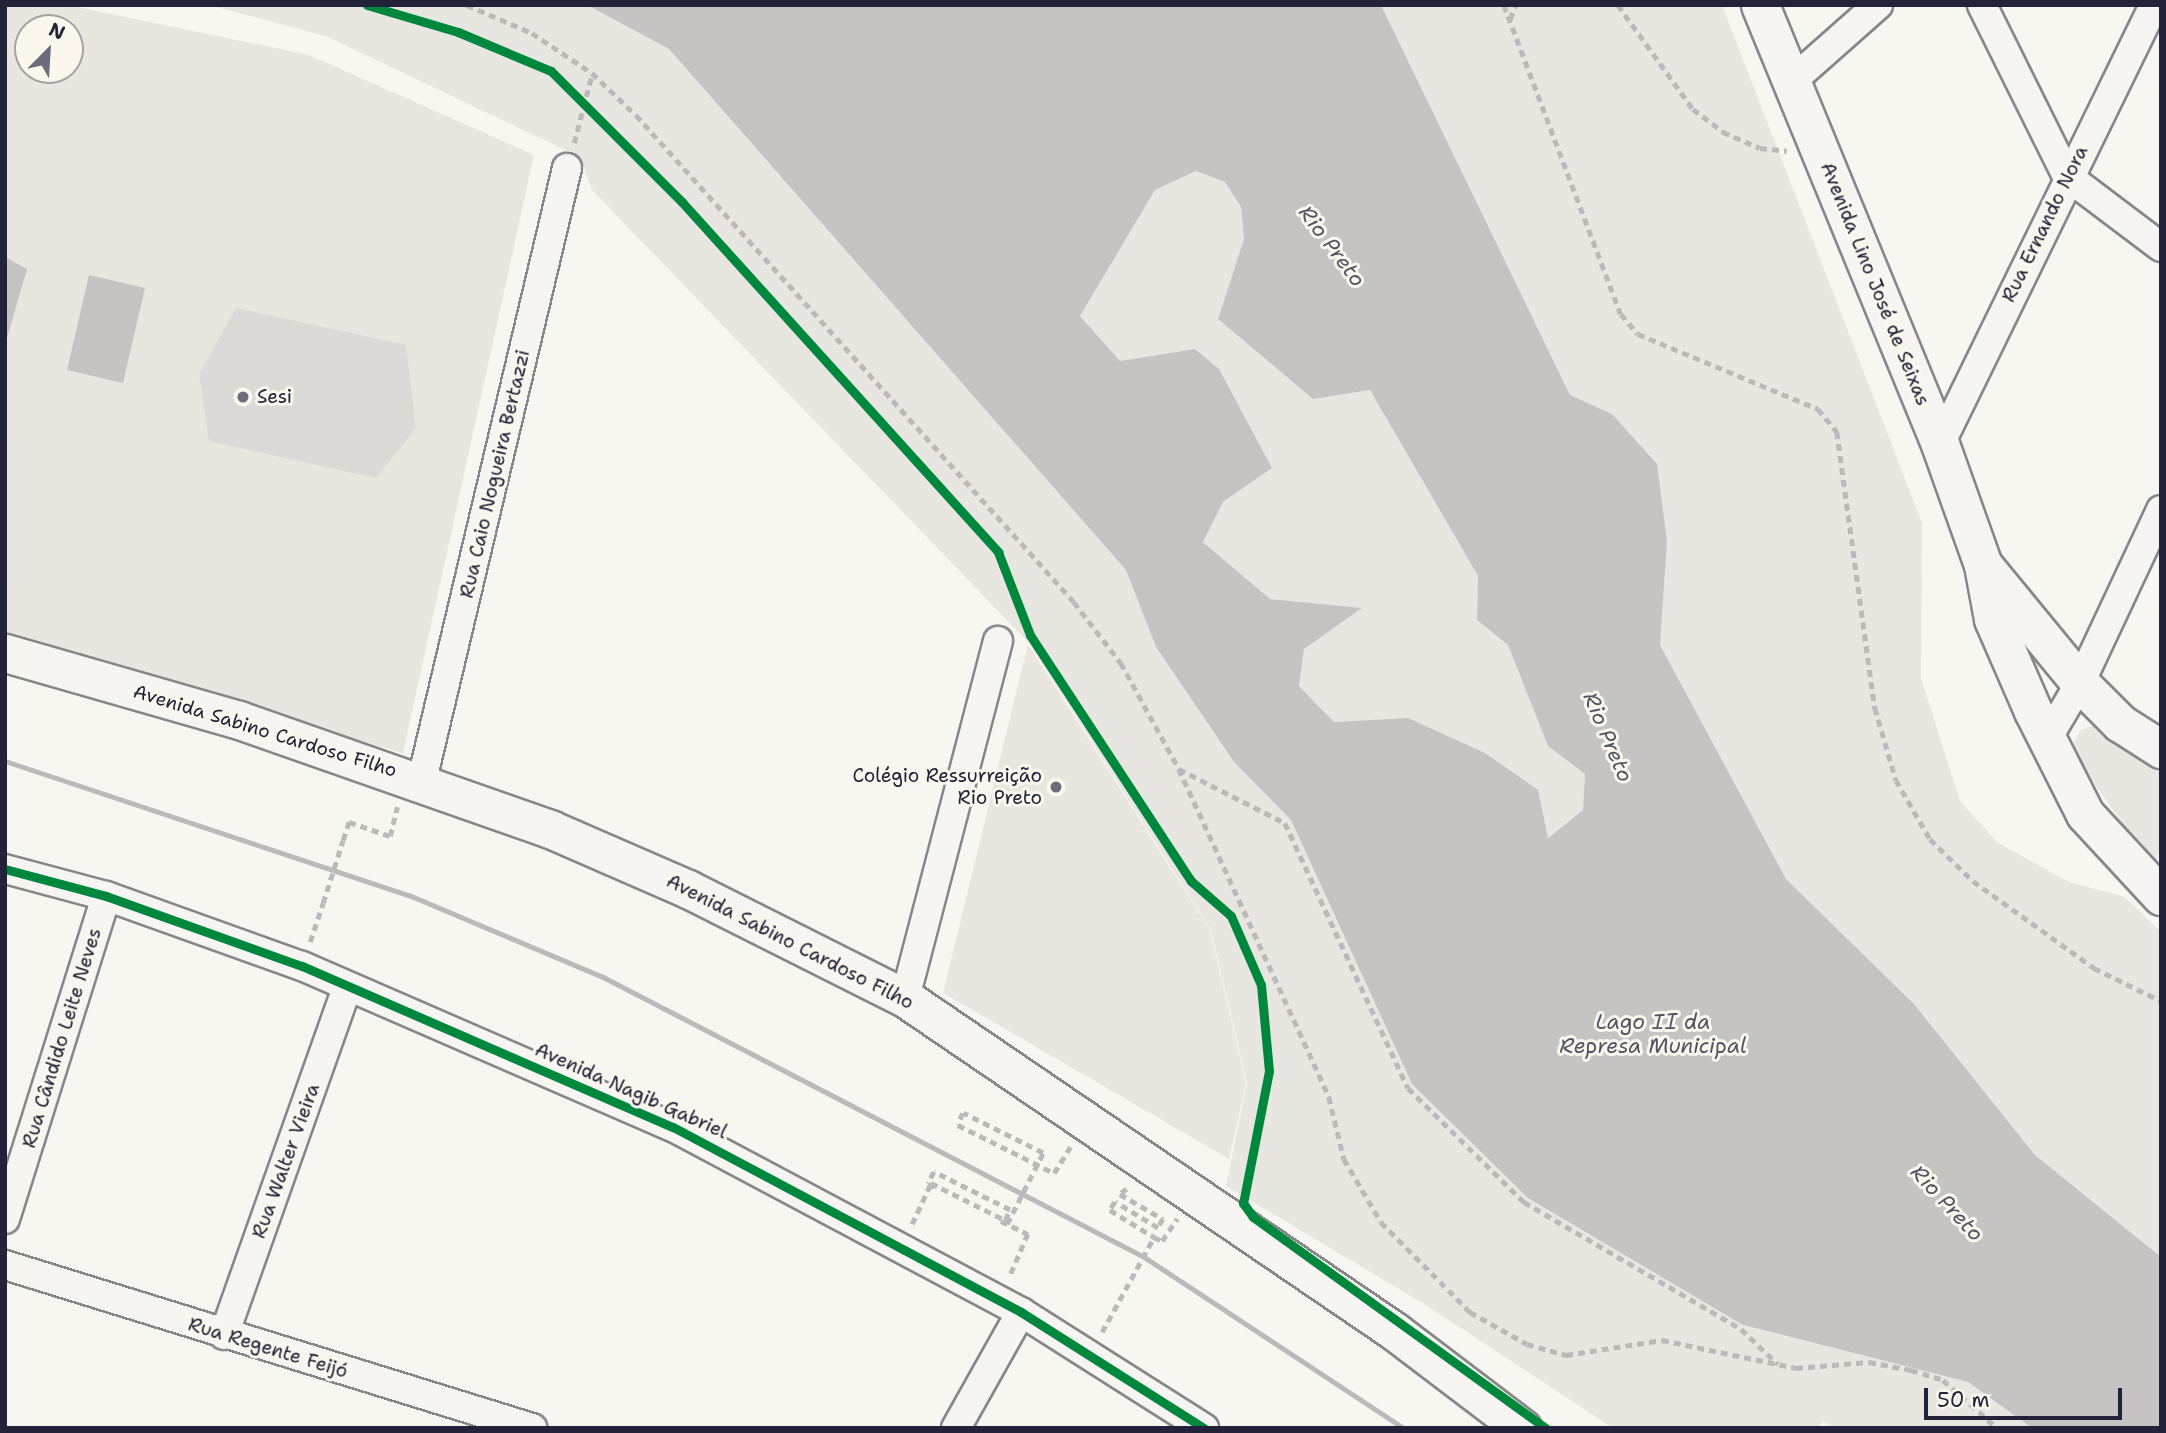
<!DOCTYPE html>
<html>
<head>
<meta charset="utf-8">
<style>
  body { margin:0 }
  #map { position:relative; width:2166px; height:1433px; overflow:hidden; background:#f8f6f0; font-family:"Shantell Sans",sans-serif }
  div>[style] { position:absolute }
  .built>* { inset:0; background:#e9e6e0 }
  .green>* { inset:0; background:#e8e6e0 }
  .water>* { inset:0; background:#c6c4c3 }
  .building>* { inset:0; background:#dbdad7 }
  .path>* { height:4.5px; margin-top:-2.25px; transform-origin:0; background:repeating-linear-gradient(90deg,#bcbab9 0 7px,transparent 0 12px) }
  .roads { filter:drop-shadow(2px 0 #878688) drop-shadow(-2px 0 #878688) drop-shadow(0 2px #878688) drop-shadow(0 -2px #878688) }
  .minor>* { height:28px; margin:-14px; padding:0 14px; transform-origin:14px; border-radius:14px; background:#f6f5f1 }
  .major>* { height:37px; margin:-18.5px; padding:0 18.5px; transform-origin:18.5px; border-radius:18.5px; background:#f6f5f1 }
  .rail>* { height:5px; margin:-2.5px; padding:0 2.5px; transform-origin:2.5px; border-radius:2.5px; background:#bcbab9 }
  .path-bridge>* { height:4.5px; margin-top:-2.25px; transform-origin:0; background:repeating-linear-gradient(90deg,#bcbab9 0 7px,transparent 0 12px) }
  .cycleway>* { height:9px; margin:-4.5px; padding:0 4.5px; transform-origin:4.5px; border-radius:4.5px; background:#00873e }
  .dots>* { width:19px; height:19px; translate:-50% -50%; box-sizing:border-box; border:4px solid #fbf7ec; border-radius:50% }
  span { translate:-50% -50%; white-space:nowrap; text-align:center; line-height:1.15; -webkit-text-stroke:6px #fbf7ec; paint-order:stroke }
  .street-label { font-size:19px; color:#22223b }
  .poi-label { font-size:19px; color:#22223b }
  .left { translate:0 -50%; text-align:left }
  .right { translate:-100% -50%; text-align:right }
  .water-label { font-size:21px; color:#545364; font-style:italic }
  .frame { position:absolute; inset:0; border:7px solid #22223b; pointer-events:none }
  .north { position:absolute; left:14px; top:14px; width:70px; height:70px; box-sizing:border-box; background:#fbf7ec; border:2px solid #a4a2a5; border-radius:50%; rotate:24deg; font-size:19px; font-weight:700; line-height:28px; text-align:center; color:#22223b }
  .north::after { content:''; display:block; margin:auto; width:24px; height:32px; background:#6d6c7a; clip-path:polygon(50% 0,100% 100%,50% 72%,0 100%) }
  .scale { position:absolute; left:1924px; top:1388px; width:198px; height:32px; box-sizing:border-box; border:4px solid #22223b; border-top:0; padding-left:9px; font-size:21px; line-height:24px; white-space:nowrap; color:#22223b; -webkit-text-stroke:5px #fbf7ec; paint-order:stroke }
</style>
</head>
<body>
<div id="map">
  <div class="built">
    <i style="clip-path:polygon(evenodd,5px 5px,68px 5px,309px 55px,534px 155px,403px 753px,5px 640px,5px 5px,28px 28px,70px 28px,70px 70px,28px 70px,28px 28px)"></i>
    <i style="clip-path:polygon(1028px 644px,1210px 930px,1246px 1083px,1229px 1159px,943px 993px)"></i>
  </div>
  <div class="green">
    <i style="clip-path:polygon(208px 5px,587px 5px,669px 49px,1126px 570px,1156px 647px,1234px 762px,1291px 820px,1412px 1084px,1743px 1325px,1968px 1382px,2032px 1428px,1834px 1428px,1823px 1421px,1818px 1428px,1613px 1428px,1424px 1304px,1226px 1186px,1247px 1083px,1211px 930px,1029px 643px,592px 190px,580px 157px,326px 36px)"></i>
    <i style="clip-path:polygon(1381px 5px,1722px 5px,1922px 523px,1921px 678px,1960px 801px,1997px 842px,2069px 882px,2125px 897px,2161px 932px,2161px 1257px,2035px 1155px,1914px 1004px,1786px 879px,1660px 645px,1667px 542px,1612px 414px,1570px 395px)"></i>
    <i style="clip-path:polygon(1196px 171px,1225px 182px,1241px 207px,1244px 239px,1218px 319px,1313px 399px,1370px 390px,1478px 576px,1477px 620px,1508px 645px,1548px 746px,1585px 774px,1583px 810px,1547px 838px,1408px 718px,1334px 722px,1299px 686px,1304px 649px,1361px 608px,1270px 599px,1203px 542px,1223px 502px,1272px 468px,1195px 349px,1120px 361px,1080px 316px,1155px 190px)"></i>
    <i style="clip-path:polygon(5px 439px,50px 449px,18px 585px,5px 582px)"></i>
    <i style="clip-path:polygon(60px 450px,136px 466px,104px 602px,28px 586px)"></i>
    <i style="clip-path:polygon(154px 472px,222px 488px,189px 625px,123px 609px)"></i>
    <i style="clip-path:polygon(224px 488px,293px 504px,262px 642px,191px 625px)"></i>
    <i style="clip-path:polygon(326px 515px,421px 538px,384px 702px,288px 680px)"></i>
    <i style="clip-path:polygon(2099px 724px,2161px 767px,2161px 844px,2154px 868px,2070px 749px,2081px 730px)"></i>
  </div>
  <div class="water">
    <i style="clip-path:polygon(evenodd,587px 5px,1381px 5px,1570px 395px,1612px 414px,1657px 464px,1667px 542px,1660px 645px,1786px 879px,1914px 1004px,2035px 1155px,2161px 1257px,2161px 1428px,2032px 1428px,1968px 1382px,1743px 1325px,1528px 1198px,1412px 1084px,1291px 820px,1234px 762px,1156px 647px,1126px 570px,669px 49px,587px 5px,1196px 171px,1225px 182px,1241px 207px,1244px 239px,1218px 319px,1313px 399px,1370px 390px,1478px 576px,1477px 620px,1508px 645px,1548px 746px,1585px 774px,1583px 810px,1548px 838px,1538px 790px,1485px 753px,1408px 718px,1334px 722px,1299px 686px,1304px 649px,1362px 608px,1270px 599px,1203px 542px,1223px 502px,1272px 468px,1219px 369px,1195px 349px,1120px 361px,1080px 316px,1155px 190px,1196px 171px)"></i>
    <i style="clip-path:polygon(5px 257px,27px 269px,5px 345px)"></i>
    <i style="clip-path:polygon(89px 275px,145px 288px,123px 383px,67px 370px)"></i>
  </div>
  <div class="building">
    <i style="clip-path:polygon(236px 308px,406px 345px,416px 428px,376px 478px,209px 441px,199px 374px)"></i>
  </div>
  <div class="path">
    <i style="left:467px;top:5px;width:71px;rotate:23.3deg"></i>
    <i style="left:532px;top:33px;width:72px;rotate:33.7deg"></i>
    <i style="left:592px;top:73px;width:61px;rotate:43.7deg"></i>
    <i style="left:636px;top:115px;width:655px;rotate:48.03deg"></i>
    <i style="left:1074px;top:602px;width:77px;rotate:52.4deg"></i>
    <i style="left:1121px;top:663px;width:121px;rotate:61.3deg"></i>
    <i style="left:1179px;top:769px;width:361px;rotate:65.4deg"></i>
    <i style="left:1329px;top:1097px;width:64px;rotate:76.4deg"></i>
    <i style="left:1344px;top:1159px;width:73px;rotate:59.6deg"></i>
    <i style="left:1381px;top:1222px;width:127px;rotate:45.3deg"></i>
    <i style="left:1470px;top:1312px;width:65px;rotate:29.3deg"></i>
    <i style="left:1527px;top:1344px;width:41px;rotate:15.8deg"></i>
    <i style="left:1566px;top:1355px;width:97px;rotate:-8.9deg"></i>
    <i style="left:1662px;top:1340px;width:137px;rotate:11.8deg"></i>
    <i style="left:1796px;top:1368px;width:73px;rotate:-4.7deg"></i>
    <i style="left:1869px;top:1362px;width:43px;rotate:10.8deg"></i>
    <i style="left:1911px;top:1370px;width:34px;rotate:17deg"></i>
    <i style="left:1943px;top:1380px;width:72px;rotate:41.6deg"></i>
    <i style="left:1504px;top:5px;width:330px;rotate:69.3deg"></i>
    <i style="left:1621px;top:314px;width:26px;rotate:50deg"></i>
    <i style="left:1638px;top:334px;width:195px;rotate:22.6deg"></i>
    <i style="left:1818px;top:409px;width:30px;rotate:50deg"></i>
    <i style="left:1837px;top:432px;width:279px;rotate:82.2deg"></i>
    <i style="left:1875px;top:708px;width:75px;rotate:73.7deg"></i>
    <i style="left:1896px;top:780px;width:68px;rotate:60deg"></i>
    <i style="left:1930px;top:839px;width:60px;rotate:44.3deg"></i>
    <i style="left:1973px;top:881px;width:149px;rotate:35.7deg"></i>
    <i style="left:2094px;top:968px;width:75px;rotate:26.2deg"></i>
    <i style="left:1618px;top:5px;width:128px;rotate:54.2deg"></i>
    <i style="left:1693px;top:109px;width:38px;rotate:37deg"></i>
    <i style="left:1723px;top:132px;width:40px;rotate:23.4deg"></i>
    <i style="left:1760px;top:148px;width:27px;rotate:6deg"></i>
    <i style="left:1510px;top:19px;width:15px;rotate:-67deg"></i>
    <i style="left:574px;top:143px;width:71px;rotate:-75.4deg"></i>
    <i style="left:1179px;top:769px;width:119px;rotate:27deg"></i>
    <i style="left:1285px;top:823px;width:292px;rotate:65.1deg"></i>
    <i style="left:1408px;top:1088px;width:163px;rotate:44.5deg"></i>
    <i style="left:1524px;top:1202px;width:251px;rotate:30.3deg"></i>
    <i style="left:1741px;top:1329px;width:51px;rotate:43.4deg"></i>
    <i style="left:343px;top:840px;width:19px;rotate:-72deg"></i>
    <i style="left:349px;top:822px;width:43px;rotate:18.9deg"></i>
    <i style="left:390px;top:836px;width:30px;rotate:-76deg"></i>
    <i style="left:310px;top:942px;width:41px;rotate:-71.6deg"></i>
    <i style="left:1043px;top:1153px;width:89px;rotate:-153.4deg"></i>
    <i style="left:963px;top:1113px;width:13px;rotate:113deg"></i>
    <i style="left:958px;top:1125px;width:107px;rotate:26.6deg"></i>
    <i style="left:1054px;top:1173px;width:31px;rotate:-58deg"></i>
    <i style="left:1127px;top:1189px;width:9px;rotate:144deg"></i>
    <i style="left:1120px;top:1194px;width:50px;rotate:30.2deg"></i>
    <i style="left:1163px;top:1219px;width:10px;rotate:119deg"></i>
    <i style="left:1158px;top:1228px;width:50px;rotate:-148.8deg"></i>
    <i style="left:1115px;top:1202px;width:9px;rotate:122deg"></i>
    <i style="left:1110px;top:1210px;width:52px;rotate:31.5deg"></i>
    <i style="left:1001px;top:1221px;width:30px;rotate:26deg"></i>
    <i style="left:1028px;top:1234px;width:46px;rotate:113.2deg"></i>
    <i style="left:912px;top:1224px;width:45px;rotate:-65.1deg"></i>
    <i style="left:931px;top:1183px;width:83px;rotate:26.6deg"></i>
    <i style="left:1005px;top:1220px;width:11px;rotate:-63deg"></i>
    <i style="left:1010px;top:1210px;width:85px;rotate:-153.4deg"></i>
    <i style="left:934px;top:1172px;width:13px;rotate:117deg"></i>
    <i style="left:1102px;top:1332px;width:108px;rotate:-61.3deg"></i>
    <i style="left:1154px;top:1237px;width:9px;rotate:27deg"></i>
    <i style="left:1162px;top:1241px;width:27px;rotate:-56deg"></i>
  </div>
  <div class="roads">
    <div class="minor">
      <i style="left:1982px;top:5px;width:191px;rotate:63.6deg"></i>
      <i style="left:2067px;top:176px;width:118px;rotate:37.1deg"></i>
      <i style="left:1792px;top:81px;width:115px;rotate:-41.5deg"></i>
      <i style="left:1940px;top:444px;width:488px;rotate:-64deg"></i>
      <i style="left:2047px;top:739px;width:65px;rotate:-59.5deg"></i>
      <i style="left:2080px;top:683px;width:191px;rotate:-64.9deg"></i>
      <i style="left:422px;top:780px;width:629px;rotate:-76.67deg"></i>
      <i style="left:5px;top:869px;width:105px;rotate:15deg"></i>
      <i style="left:106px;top:896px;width:208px;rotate:19.7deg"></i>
      <i style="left:302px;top:966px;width:404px;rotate:23.5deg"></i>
      <i style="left:673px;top:1127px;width:394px;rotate:28deg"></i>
      <i style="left:1021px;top:1312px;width:217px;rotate:32.4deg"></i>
      <i style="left:905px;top:998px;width:369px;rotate:-75.4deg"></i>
      <i style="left:5px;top:1219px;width:338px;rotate:-72.6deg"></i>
      <i style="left:5px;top:1265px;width:552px;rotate:17.19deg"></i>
      <i style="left:224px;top:1335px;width:368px;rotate:-70.5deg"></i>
      <i style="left:956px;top:1428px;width:133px;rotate:-60.7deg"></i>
    </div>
    <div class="major">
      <i style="left:1760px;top:5px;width:474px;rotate:67.7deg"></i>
      <i style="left:1940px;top:444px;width:128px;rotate:70.4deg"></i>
      <i style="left:1983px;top:565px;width:55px;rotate:79.5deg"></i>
      <i style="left:1993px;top:619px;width:100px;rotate:66.5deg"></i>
      <i style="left:2033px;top:711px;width:115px;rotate:63.2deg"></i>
      <i style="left:2085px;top:814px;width:112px;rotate:47.2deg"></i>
      <i style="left:1984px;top:566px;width:151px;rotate:50.6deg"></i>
      <i style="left:2080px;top:683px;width:57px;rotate:45deg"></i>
      <i style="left:2120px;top:723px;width:49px;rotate:32.4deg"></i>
      <i style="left:5px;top:653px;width:243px;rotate:16deg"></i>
      <i style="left:239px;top:720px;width:330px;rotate:19.3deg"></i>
      <i style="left:550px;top:829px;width:150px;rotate:23.5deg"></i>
      <i style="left:688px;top:889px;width:243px;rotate:26.7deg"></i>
      <i style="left:905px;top:998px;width:592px;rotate:34.25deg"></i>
      <i style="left:1394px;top:1331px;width:161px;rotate:37.2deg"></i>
    </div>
  </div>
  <div class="rail">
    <i style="left:5px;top:761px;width:428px;rotate:18.4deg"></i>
    <i style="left:411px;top:896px;width:208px;rotate:22.9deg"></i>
    <i style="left:603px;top:977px;width:609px;rotate:27.36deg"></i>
    <i style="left:1144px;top:1257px;width:310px;rotate:33.4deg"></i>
  </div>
  <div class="path-bridge">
    <i style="left:323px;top:903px;width:66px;rotate:-72.4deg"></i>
    <i style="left:928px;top:1184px;width:8px;rotate:23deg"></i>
    <i style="left:1007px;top:1224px;width:80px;rotate:-63.1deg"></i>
  </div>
  <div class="cycleway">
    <i style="left:367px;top:5px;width:95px;rotate:16.5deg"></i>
    <i style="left:458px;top:32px;width:101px;rotate:22.8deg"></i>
    <i style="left:551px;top:71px;width:185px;rotate:45deg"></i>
    <i style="left:682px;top:202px;width:472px;rotate:47.9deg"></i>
    <i style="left:998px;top:552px;width:89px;rotate:68.9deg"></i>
    <i style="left:1030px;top:635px;width:294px;rotate:56.8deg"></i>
    <i style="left:1191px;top:881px;width:53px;rotate:41.2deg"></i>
    <i style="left:1231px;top:916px;width:75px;rotate:66.5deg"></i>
    <i style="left:1261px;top:985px;width:86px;rotate:84.7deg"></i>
    <i style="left:1269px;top:1071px;width:135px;rotate:101.1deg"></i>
    <i style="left:1243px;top:1203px;width:17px;rotate:54deg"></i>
    <i style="left:1253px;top:1217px;width:361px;rotate:35.8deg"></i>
    <i style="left:5px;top:869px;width:105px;rotate:15deg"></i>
    <i style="left:106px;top:896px;width:208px;rotate:19.7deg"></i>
    <i style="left:302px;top:966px;width:404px;rotate:23.5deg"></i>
    <i style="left:673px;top:1127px;width:394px;rotate:28deg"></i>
    <i style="left:1021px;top:1312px;width:217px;rotate:32.4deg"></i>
  </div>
  <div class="dots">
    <i style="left:243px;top:397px;background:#6d6c7a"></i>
    <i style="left:1056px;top:787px;background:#6d6c7a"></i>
  </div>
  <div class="street-label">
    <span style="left:2045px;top:224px;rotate:-64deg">Rua Ernando Nora</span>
    <span style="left:1875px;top:284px;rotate:68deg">Avenida Lino José de Seixas</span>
    <span style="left:495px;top:474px;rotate:-77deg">Rua Caio Nogueira Bertazzi</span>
    <span style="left:265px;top:731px;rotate:17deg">Avenida Sabino Cardoso Filho</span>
    <span style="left:790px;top:942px;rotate:27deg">Avenida Sabino Cardoso Filho</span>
    <span style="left:62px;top:1038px;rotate:-73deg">Rua Cândido Leite Neves</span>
    <span style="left:631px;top:1091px;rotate:24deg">Avenida Nagib Gabriel</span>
    <span style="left:286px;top:1161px;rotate:-70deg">Rua Walter Vieira</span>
    <span style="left:268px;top:1348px;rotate:17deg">Rua Regente Feijó</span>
  </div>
  <div class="poi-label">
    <span class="left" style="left:257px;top:397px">Sesi</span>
    <span class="right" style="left:1042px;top:787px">Colégio Ressurreição<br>Rio Preto</span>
  </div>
  <div class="water-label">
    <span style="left:1332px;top:246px;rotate:53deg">Rio Preto</span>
    <span style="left:1608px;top:737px;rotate:67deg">Rio Preto</span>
    <span style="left:1653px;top:1034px">Lago II da<br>Represa Municipal</span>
    <span style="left:1947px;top:1203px;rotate:47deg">Rio Preto</span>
  </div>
  <div class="frame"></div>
  <div class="north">N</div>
  <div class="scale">50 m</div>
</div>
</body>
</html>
